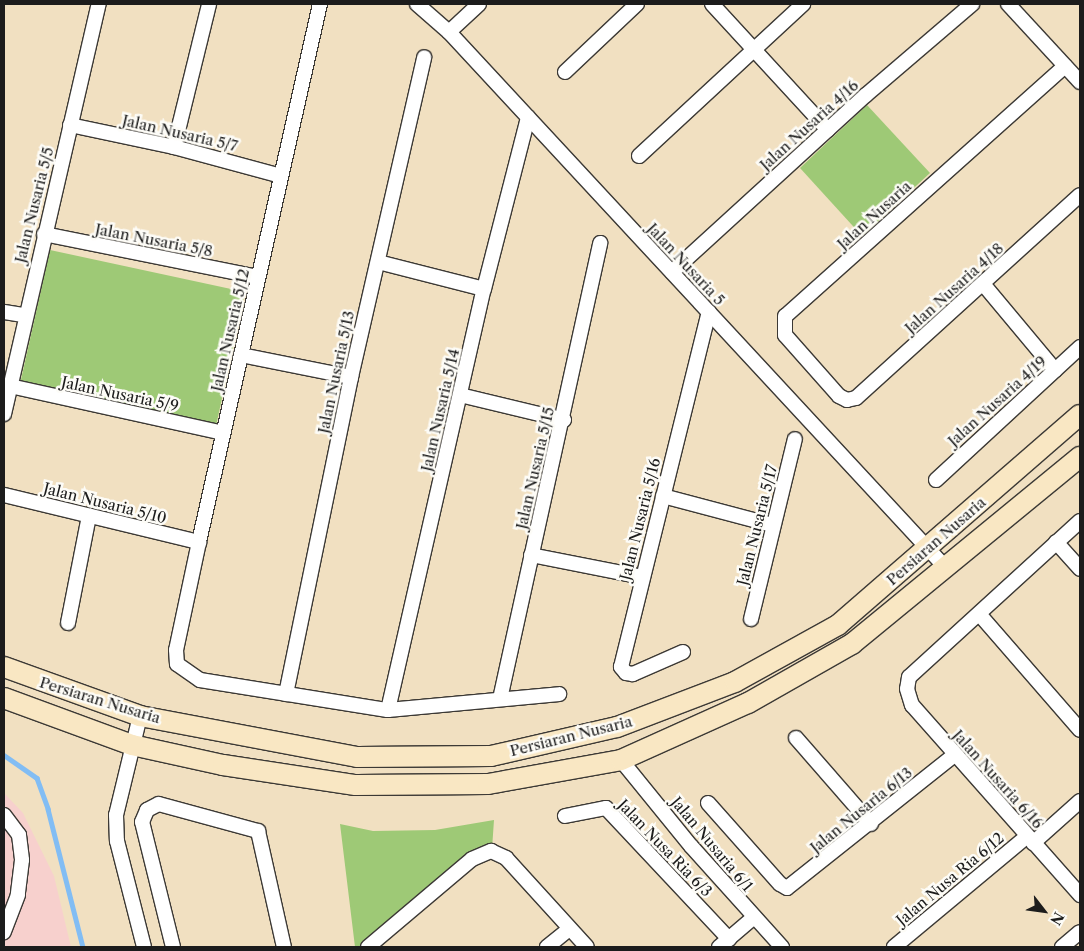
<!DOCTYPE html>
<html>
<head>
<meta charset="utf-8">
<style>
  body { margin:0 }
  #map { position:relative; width:1084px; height:951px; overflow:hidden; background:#f1e0c1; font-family:"Libre Caslon Text",serif }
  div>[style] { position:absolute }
  .built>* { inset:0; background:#f7d0cd }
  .green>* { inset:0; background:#9ec976 }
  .stream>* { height:4.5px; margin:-2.25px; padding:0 2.25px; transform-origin:2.25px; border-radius:2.25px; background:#82bdf4 }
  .roads { filter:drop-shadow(1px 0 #3c3935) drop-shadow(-1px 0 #3c3935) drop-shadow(0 1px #3c3935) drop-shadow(0 -1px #3c3935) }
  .street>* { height:14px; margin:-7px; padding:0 7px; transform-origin:7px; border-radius:7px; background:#fff }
  .secondary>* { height:20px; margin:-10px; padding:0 10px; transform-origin:10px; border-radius:10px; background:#f9e7c3 }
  span { translate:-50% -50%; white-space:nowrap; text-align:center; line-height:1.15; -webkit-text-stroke:5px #fdfcf7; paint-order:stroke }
  .street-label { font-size:15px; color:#1c1c1c }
  .frame { position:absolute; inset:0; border:5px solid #1c1c1c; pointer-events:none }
  .north { position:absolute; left:1019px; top:886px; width:50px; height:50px; -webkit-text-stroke:4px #fdfcf7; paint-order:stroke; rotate:120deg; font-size:14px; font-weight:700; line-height:20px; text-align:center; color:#1c1c1c }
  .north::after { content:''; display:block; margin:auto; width:18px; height:22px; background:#1c1c1c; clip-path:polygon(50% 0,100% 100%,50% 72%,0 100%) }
</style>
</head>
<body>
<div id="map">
  <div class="built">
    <i style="clip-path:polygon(4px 793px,23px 813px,54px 876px,71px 947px,4px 947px)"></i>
  </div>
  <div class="green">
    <i style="clip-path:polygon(867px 105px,930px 173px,862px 236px,800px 168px)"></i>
    <i style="clip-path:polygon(50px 250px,245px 292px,216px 426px,20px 384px)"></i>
    <i style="clip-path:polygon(494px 820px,492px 849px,362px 947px,355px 947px,340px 824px,373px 831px,435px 830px)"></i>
  </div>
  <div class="stream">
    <i style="left:4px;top:755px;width:40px;rotate:34.9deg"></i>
    <i style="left:37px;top:778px;width:33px;rotate:70deg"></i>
    <i style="left:48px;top:809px;width:142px;rotate:75.8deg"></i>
  </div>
  <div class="roads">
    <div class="street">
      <i style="left:320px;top:4px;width:551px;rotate:102.68deg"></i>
      <i style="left:199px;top:542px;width:110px;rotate:102deg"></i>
      <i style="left:176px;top:650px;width:14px;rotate:86deg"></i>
      <i style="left:177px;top:664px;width:28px;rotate:35deg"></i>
      <i style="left:200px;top:680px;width:190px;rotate:9.1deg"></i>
      <i style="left:388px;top:710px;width:172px;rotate:-5.3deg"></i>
      <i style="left:417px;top:4px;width:43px;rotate:41.2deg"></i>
      <i style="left:449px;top:32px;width:732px;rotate:47.16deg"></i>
      <i style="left:712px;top:4px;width:171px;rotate:47.4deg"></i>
      <i style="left:1008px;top:4px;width:106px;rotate:47.3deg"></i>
      <i style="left:449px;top:32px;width:41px;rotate:-43deg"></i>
      <i style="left:1065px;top:66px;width:375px;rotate:138.2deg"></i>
      <i style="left:785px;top:316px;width:19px;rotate:90deg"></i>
      <i style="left:785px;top:335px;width:81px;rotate:48.5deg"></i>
      <i style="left:839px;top:396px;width:9px;rotate:27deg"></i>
      <i style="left:847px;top:400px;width:9px;rotate:-13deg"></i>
      <i style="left:856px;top:398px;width:302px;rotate:-42.2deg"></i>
      <i style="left:565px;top:72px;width:99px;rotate:-43.4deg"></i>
      <i style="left:70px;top:125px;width:106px;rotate:11.9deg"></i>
      <i style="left:174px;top:147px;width:111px;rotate:15.2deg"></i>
      <i style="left:174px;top:147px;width:147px;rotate:-76.2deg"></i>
      <i style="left:639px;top:156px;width:224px;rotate:-42.8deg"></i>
      <i style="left:44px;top:234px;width:218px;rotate:11.4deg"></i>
      <i style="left:378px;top:262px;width:109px;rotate:14.3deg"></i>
      <i style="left:672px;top:272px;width:263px;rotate:-42.4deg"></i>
      <i style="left:866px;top:95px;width:140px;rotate:-40.6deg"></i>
      <i style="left:984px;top:285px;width:111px;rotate:50.1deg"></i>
      <i style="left:4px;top:312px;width:20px;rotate:9deg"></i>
      <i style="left:241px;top:355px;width:112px;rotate:11.3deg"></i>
      <i style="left:10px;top:386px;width:218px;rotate:12.4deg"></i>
      <i style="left:460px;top:395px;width:107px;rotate:13.5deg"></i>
      <i style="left:4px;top:414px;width:421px;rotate:-77deg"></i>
      <i style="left:936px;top:480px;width:196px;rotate:-42.7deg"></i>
      <i style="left:4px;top:495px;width:201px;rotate:13.6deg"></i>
      <i style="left:663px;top:496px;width:113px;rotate:14.9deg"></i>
      <i style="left:1080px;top:521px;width:231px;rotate:137.6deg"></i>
      <i style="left:909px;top:677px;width:12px;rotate:99deg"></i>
      <i style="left:907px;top:689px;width:17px;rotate:73deg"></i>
      <i style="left:912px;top:705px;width:254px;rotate:48.5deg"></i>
      <i style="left:1056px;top:542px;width:36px;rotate:48deg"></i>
      <i style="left:531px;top:555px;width:113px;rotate:11.2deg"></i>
      <i style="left:980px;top:615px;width:152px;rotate:49deg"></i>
      <i style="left:751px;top:619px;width:185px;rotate:-76.3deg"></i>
      <i style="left:68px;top:623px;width:109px;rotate:-78.9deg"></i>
      <i style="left:683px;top:652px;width:55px;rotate:156.3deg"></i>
      <i style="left:633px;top:674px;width:7px;rotate:-172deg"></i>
      <i style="left:626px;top:673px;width:8px;rotate:-130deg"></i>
      <i style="left:621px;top:667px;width:366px;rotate:-76.1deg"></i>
      <i style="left:286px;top:694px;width:324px;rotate:-78.4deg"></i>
      <i style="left:351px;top:377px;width:328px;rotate:-77.1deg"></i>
      <i style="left:500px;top:699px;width:467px;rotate:-77.6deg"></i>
      <i style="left:388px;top:710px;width:432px;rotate:-77.2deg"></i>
      <i style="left:484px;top:289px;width:177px;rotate:-75.6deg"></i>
      <i style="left:140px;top:716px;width:102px;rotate:103.6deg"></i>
      <i style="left:116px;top:815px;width:26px;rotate:88deg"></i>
      <i style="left:117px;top:841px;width:109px;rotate:75.7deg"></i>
      <i style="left:796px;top:738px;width:114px;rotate:48.9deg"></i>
      <i style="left:621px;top:760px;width:111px;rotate:50.9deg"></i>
      <i style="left:691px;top:846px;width:136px;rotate:48deg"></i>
      <i style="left:708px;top:803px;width:108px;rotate:48.4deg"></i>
      <i style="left:780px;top:884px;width:8px;rotate:30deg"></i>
      <i style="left:787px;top:888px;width:213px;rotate:-38.5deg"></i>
      <i style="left:4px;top:815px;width:25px;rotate:53deg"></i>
      <i style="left:19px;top:835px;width:25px;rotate:83deg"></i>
      <i style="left:22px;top:860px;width:35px;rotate:97deg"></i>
      <i style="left:18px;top:895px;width:40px;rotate:111deg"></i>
      <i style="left:565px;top:816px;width:42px;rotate:-11deg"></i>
      <i style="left:606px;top:808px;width:180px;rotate:46.8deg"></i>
      <i style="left:1033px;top:843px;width:63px;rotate:-41.8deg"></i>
      <i style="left:173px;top:947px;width:129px;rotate:-103.9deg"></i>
      <i style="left:142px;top:822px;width:13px;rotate:-67deg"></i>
      <i style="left:147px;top:810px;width:13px;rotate:-27deg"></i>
      <i style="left:159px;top:804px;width:103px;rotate:15.3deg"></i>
      <i style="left:258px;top:831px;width:119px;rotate:77.4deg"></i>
      <i style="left:368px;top:947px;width:136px;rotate:-40.2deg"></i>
      <i style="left:472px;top:859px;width:21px;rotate:-23deg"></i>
      <i style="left:491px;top:851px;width:17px;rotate:25deg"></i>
      <i style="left:506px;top:858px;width:120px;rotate:47.7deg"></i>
      <i style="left:547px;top:947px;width:28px;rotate:-39deg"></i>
      <i style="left:719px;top:947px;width:45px;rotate:-40.5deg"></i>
      <i style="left:894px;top:947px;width:173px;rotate:-39.8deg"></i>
      <i style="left:1062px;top:947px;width:23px;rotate:-40deg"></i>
    </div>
    <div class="secondary">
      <i style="left:4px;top:667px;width:145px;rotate:19.8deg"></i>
      <i style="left:140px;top:716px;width:221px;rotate:10.7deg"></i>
      <i style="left:357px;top:757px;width:134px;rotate:-0.4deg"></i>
      <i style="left:491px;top:756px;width:129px;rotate:-13deg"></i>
      <i style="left:617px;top:727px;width:126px;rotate:-20.9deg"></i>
      <i style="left:735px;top:682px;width:118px;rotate:-29deg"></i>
      <i style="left:838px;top:625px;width:320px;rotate:-41deg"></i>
      <i style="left:4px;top:698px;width:136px;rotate:20.2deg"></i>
      <i style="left:132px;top:745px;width:93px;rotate:12.4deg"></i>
      <i style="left:223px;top:765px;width:134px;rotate:8.6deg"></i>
      <i style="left:356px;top:785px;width:132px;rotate:-0.4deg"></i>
      <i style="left:488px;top:784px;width:135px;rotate:-10.2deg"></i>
      <i style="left:621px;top:760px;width:139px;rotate:-24.2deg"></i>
      <i style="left:748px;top:703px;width:120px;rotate:-29.6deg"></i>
      <i style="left:852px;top:644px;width:295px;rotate:-39.4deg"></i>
    </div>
  </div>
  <div class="street-label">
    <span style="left:809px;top:125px;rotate:-42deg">Jalan Nusaria 4/16</span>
    <span style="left:180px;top:133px;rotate:13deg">Jalan Nusaria 5/7</span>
    <span style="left:34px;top:205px;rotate:-76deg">Jalan Nusaria 5/5</span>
    <span style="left:874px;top:215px;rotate:-42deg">Jalan Nusaria</span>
    <span style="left:154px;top:240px;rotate:11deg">Jalan Nusaria 5/8</span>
    <span style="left:686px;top:264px;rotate:47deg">Jalan Nusaria 5</span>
    <span style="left:954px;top:288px;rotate:-42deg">Jalan Nusaria 4/18</span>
    <span style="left:230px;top:330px;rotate:-77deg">Jalan Nusaria 5/12</span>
    <span style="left:336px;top:372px;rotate:-78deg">Jalan Nusaria 5/13</span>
    <span style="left:120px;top:394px;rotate:12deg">Jalan Nusaria 5/9</span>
    <span style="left:997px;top:401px;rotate:-42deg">Jalan Nusaria 4/19</span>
    <span style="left:440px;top:410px;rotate:-77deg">Jalan Nusaria 5/14</span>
    <span style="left:535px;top:468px;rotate:-77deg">Jalan Nusaria 5/15</span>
    <span style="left:105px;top:503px;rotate:14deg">Jalan Nusaria 5/10</span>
    <span style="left:640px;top:519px;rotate:-76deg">Jalan Nusaria 5/16</span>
    <span style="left:757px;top:525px;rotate:-76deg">Jalan Nusaria 5/17</span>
    <span style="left:936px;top:541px;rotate:-41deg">Persiaran Nusaria</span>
    <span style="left:100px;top:700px;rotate:17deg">Persiaran Nusaria</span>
    <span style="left:571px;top:736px;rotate:-14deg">Persiaran Nusaria</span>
    <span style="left:998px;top:779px;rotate:48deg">Jalan Nusaria 6/16</span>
    <span style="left:861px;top:810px;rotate:-39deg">Jalan Nusaria 6/13</span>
    <span style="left:712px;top:844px;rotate:50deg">Jalan Nusaria 6/1</span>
    <span style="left:665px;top:848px;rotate:46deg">Jalan Nusa Ria 6/3</span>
    <span style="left:950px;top:879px;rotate:-40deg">Jalan Nusa Ria 6/12</span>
  </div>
  <div class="frame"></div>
  <div class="north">N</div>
</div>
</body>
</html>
